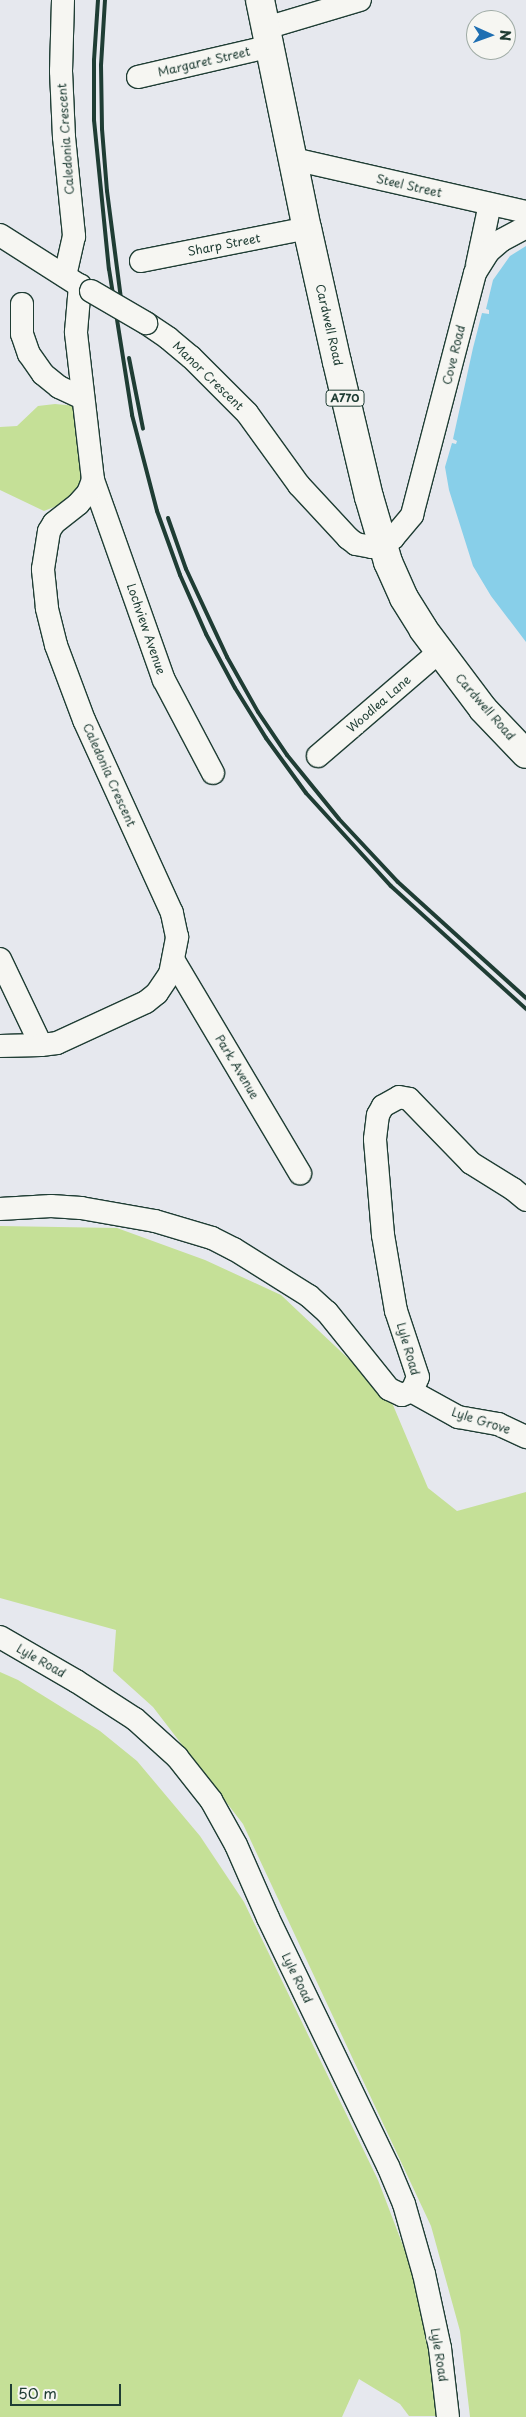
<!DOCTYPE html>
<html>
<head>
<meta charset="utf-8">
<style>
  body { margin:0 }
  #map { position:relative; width:526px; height:2417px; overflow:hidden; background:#e6e8ee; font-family:"Playpen Sans",sans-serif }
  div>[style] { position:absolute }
  .green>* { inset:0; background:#c5e097 }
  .water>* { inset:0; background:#88cfe9 }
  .roads { filter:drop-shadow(1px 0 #1f3d34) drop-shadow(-1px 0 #1f3d34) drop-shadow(0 1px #1f3d34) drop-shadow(0 -1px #1f3d34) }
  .minor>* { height:22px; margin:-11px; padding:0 11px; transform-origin:11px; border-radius:11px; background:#f6f6f2 }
  .major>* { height:28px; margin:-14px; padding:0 14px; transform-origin:14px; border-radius:14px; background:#f6f6f2 }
  .rail>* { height:4px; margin:-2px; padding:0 2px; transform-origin:2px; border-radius:2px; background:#1f3d34 }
  .bridges { filter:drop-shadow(1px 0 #1f3d34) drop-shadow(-1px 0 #1f3d34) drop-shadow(0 1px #1f3d34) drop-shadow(0 -1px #1f3d34) }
  .minor-bridge>* { height:22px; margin:-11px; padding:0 11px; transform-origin:11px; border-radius:11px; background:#f6f6f2 }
  span { translate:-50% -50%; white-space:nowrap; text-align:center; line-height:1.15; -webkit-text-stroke:5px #f6f6f2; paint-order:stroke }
  .shield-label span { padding:1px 4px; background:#f6f6f2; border:1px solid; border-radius:4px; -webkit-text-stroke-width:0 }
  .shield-label { font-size:11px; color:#1f3d34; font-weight:700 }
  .street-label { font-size:12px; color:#1f3d34 }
  .north { position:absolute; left:466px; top:10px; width:50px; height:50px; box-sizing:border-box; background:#f6f6f2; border:1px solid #a0aca6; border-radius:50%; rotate:92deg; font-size:14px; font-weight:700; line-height:20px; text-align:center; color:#1f3d34 }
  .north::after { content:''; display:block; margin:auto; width:18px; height:22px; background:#1f6fb2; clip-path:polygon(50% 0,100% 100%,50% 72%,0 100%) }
  .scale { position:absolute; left:10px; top:2384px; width:111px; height:22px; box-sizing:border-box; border:2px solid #1f3d34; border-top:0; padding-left:6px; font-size:15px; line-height:18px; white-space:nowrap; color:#1f3d34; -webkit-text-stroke:4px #f6f6f2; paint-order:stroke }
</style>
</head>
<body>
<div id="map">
  <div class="green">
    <i style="clip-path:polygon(55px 404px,77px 406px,85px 479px,78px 493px,59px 505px,44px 511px,0 490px,0 427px,17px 426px,38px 406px)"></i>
    <i style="clip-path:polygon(0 1226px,117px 1228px,205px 1260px,281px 1295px,390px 1398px,428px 1488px,457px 1511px,526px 1492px,526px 2417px,470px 2417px,460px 2331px,431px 2226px,243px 1824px,153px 1707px,113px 1671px,116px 1630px,0 1598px)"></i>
    <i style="clip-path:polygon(0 1672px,18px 1680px,100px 1731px,137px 1761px,200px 1836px,244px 1902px,378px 2180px,421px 2293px,432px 2361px,437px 2416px,409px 2416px,400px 2404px,359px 2379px,342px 2417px,0 2417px)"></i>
  </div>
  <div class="water">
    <i style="clip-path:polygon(526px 246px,526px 642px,491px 596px,473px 566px,449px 490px,445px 467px,452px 443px,456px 444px,457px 441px,453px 439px,473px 348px,482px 313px,489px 314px,489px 310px,486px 309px,493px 280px,510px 256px)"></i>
  </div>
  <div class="roads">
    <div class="minor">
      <i style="left:63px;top:0;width:71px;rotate:91.6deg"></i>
      <i style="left:61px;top:71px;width:66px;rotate:87.4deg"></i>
      <i style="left:64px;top:137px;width:100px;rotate:84.2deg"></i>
      <i style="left:74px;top:236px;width:41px;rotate:102.7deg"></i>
      <i style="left:266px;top:28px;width:98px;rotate:-16.6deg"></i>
      <i style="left:138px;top:77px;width:137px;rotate:-13.1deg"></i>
      <i style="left:293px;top:159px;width:239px;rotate:12.8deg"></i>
      <i style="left:0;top:235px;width:91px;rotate:32.5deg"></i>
      <i style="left:141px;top:261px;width:169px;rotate:-11.2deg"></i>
      <i style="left:477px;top:265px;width:62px;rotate:-78deg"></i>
      <i style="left:22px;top:304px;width:30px;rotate:90deg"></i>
      <i style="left:22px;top:334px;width:21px;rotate:71deg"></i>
      <i style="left:29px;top:354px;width:24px;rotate:55deg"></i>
      <i style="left:43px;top:374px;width:21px;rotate:39deg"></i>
      <i style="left:59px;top:387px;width:26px;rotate:25deg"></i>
      <i style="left:146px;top:323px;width:27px;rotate:34deg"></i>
      <i style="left:168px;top:338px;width:30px;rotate:40deg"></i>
      <i style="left:191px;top:357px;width:79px;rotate:45deg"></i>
      <i style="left:247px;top:413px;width:89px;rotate:54.2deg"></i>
      <i style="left:299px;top:485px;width:72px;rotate:47.2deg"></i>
      <i style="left:348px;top:538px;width:10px;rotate:37deg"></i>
      <i style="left:356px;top:544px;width:16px;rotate:11deg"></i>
      <i style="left:372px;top:547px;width:23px;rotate:-23deg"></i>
      <i style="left:393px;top:538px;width:30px;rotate:-50deg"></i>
      <i style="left:412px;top:515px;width:250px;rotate:-75.4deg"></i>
      <i style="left:475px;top:273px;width:25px;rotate:-58deg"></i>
      <i style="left:488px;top:252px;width:18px;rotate:-41deg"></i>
      <i style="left:502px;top:240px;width:27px;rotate:-28deg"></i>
      <i style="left:93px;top:480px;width:212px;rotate:70.5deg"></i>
      <i style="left:164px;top:680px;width:105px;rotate:62.2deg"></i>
      <i style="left:318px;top:756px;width:160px;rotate:-40.7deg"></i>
      <i style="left:0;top:959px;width:95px;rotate:64.5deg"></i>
      <i style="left:174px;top:961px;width:247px;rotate:59.3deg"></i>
      <i style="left:0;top:1046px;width:41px;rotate:-1.4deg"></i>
      <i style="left:41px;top:1045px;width:16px;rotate:-7deg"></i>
      <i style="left:57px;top:1043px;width:98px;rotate:-24.7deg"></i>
      <i style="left:146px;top:1002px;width:14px;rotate:-39deg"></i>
      <i style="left:157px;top:993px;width:23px;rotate:-56deg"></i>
      <i style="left:170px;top:974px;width:38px;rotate:-79deg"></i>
      <i style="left:177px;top:937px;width:25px;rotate:-102deg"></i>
      <i style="left:172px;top:913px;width:212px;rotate:-114.5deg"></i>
      <i style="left:84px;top:720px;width:80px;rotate:-110.5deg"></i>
      <i style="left:56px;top:645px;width:38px;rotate:-104deg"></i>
      <i style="left:47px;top:608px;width:39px;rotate:-96deg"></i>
      <i style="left:43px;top:569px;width:38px;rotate:-81deg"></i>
      <i style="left:49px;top:531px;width:9px;rotate:-58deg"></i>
      <i style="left:54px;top:523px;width:31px;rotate:-38deg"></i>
      <i style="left:78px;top:504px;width:15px;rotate:-48deg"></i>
      <i style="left:88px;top:493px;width:14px;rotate:-69deg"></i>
      <i style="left:93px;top:480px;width:149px;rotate:-96.6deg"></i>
      <i style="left:76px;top:332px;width:47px;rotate:-85.1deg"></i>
      <i style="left:0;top:1209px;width:51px;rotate:-3.4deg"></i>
      <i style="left:51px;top:1206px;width:30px;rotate:4deg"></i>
      <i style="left:81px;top:1208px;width:75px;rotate:10deg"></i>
      <i style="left:155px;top:1221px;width:59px;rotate:16.6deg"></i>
      <i style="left:212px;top:1238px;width:25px;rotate:27deg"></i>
      <i style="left:234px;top:1249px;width:89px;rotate:32.1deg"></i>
      <i style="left:309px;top:1296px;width:24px;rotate:42deg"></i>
      <i style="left:327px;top:1312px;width:99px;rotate:51.2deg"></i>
      <i style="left:389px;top:1389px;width:14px;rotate:25deg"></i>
      <i style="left:402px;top:1395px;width:11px;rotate:-22deg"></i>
      <i style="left:412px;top:1391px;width:15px;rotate:-67deg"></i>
      <i style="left:418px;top:1377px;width:70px;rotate:-108.4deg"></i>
      <i style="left:396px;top:1311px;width:77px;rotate:-99.7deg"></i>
      <i style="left:383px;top:1235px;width:96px;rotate:-94.8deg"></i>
      <i style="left:375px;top:1139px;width:24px;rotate:-83deg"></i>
      <i style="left:378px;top:1115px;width:10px;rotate:-61deg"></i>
      <i style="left:383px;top:1106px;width:18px;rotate:-29deg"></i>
      <i style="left:399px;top:1097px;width:10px;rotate:11deg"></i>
      <i style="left:409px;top:1099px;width:89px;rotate:45.9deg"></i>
      <i style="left:471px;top:1163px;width:49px;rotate:31.8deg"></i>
      <i style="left:513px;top:1189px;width:17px;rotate:40deg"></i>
      <i style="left:411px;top:1391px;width:54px;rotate:29deg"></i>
      <i style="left:458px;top:1417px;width:41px;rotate:9.9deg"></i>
      <i style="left:498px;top:1424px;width:31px;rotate:25deg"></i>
      <i style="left:0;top:1637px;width:88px;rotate:30.1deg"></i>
      <i style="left:76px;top:1681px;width:70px;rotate:32.8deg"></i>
      <i style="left:135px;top:1719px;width:57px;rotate:42.1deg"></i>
      <i style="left:177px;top:1757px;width:55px;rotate:51.7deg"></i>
      <i style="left:211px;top:1800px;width:51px;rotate:60.9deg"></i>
      <i style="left:236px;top:1845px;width:80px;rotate:66.3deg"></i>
      <i style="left:268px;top:1918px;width:276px;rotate:64.2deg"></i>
      <i style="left:388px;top:2166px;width:41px;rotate:67.2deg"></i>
      <i style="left:404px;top:2204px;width:73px;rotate:74.1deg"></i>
      <i style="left:424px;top:2274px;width:76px;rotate:77.8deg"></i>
      <i style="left:440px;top:2348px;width:69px;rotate:83.4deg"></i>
    </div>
    <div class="major">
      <i style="left:260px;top:0;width:233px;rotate:78.4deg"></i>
      <i style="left:307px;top:228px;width:137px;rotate:77.4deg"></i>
      <i style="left:337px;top:362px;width:139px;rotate:76.7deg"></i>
      <i style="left:369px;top:497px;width:68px;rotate:73.7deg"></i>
      <i style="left:388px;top:562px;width:39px;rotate:66deg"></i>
      <i style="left:404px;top:598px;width:36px;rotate:58deg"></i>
      <i style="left:423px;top:629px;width:100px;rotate:53.1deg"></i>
      <i style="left:483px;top:709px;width:62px;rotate:46.3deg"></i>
    </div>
  </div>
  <div class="rail">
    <i style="left:98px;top:0;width:60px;rotate:93.8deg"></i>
    <i style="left:94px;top:60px;width:60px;rotate:90deg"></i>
    <i style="left:94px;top:120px;width:150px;rotate:84.3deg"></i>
    <i style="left:109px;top:269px;width:148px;rotate:81deg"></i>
    <i style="left:132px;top:415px;width:99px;rotate:75.4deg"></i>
    <i style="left:157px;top:511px;width:68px;rotate:70.2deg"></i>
    <i style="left:180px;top:575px;width:64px;rotate:66.2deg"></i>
    <i style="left:206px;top:634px;width:61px;rotate:61.8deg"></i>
    <i style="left:235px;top:688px;width:59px;rotate:58.2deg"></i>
    <i style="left:266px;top:738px;width:68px;rotate:54deg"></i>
    <i style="left:306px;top:793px;width:126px;rotate:47.6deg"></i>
    <i style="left:391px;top:886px;width:183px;rotate:42.3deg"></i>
    <i style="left:105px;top:0;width:65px;rotate:93.5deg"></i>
    <i style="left:101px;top:65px;width:64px;rotate:89.1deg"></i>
    <i style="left:102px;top:129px;width:62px;rotate:85.4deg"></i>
    <i style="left:107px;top:191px;width:124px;rotate:82.6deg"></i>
    <i style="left:129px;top:358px;width:72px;rotate:78.8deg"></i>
    <i style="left:168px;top:518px;width:54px;rotate:70.6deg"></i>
    <i style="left:186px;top:569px;width:97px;rotate:65deg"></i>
    <i style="left:227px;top:657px;width:63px;rotate:60.6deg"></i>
    <i style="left:258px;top:712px;width:52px;rotate:56deg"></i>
    <i style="left:287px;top:755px;width:82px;rotate:50.9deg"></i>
    <i style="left:339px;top:819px;width:86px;rotate:46.9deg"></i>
    <i style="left:398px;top:882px;width:173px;rotate:42.2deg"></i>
  </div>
  <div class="bridges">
    <div class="minor-bridge">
      <i style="left:91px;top:291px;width:64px;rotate:30.2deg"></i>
    </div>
  </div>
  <div class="shield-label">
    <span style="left:345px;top:398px">A770</span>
  </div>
  <div class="street-label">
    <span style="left:204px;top:62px;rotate:-13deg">Margaret Street</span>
    <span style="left:66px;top:139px;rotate:-94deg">Caledonia Crescent</span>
    <span style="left:409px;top:186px;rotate:13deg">Steel Street</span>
    <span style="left:224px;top:245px;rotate:-11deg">Sharp Street</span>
    <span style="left:329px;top:325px;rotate:77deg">Cardwell Road</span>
    <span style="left:454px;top:355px;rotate:-76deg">Cove Road</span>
    <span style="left:208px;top:376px;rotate:44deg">Manor Crescent</span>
    <span style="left:146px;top:629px;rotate:71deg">Lochview Avenue</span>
    <span style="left:379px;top:704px;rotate:-41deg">Woodlea Lane</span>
    <span style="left:485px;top:707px;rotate:49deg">Cardwell Road</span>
    <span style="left:109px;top:775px;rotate:66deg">Caledonia Crescent</span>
    <span style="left:237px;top:1067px;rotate:59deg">Park Avenue</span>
    <span style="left:408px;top:1349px;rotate:74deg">Lyle Road</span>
    <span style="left:481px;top:1421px;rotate:18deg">Lyle Grove</span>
    <span style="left:41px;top:1661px;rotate:30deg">Lyle Road</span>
    <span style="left:297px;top:1978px;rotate:64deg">Lyle Road</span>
    <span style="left:439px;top:2355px;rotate:81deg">Lyle Road</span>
  </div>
  <div class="north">N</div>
  <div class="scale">50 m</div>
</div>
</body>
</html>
